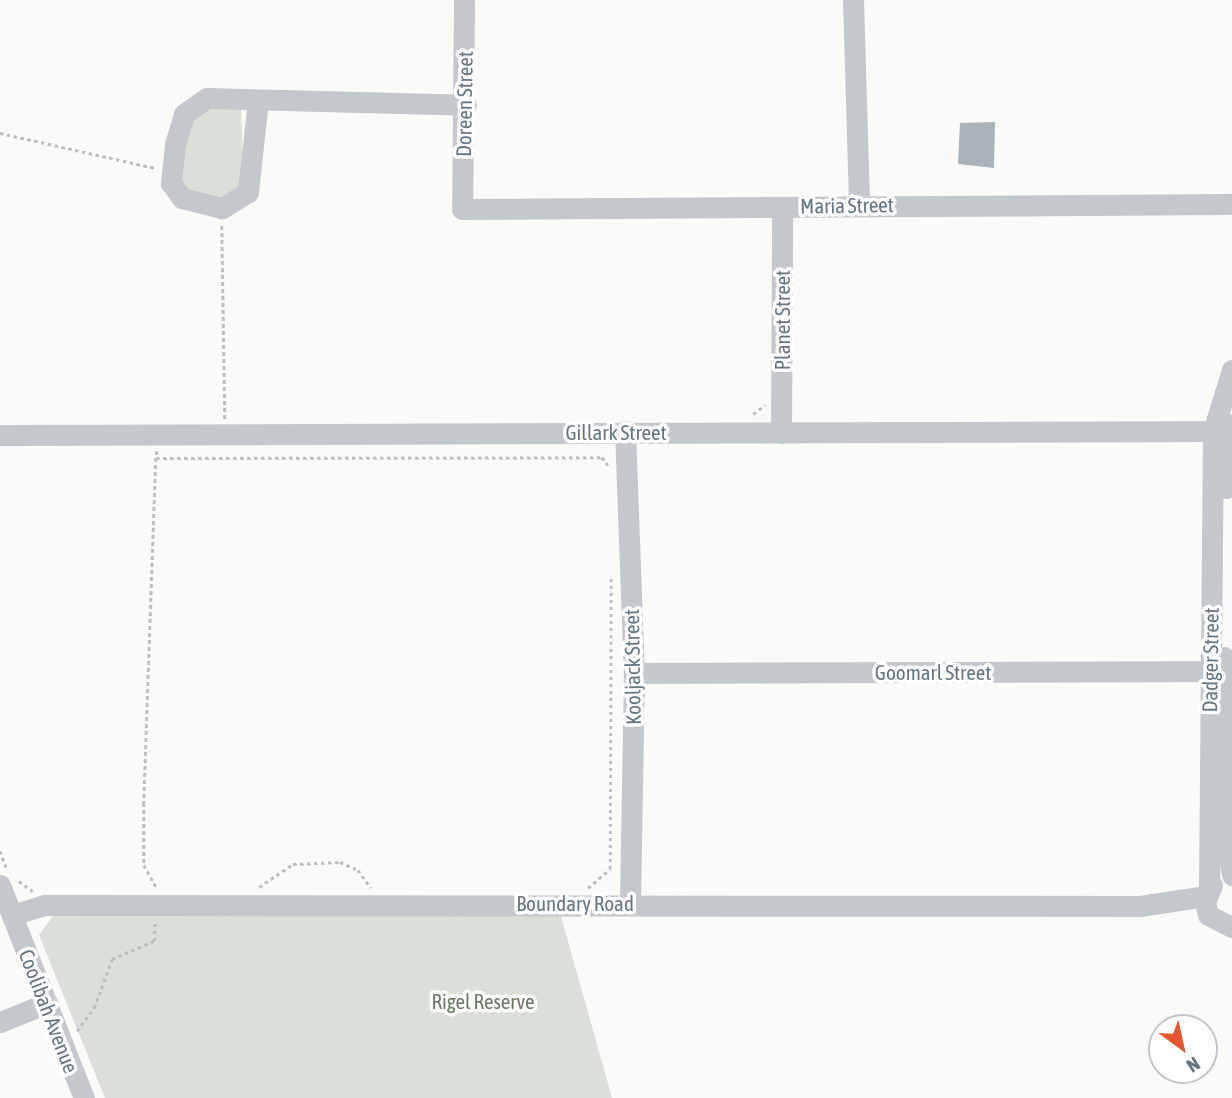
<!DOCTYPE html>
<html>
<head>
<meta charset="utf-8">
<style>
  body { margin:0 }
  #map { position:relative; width:1232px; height:1098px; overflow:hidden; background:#fafaf8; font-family:"Asap Condensed",sans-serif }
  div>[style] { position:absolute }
  .green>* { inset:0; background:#dadfd7 }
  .building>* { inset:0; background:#aab3b9 }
  .path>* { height:2.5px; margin-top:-1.25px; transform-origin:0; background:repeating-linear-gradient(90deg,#bbbfc2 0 3.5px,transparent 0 7px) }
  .minor>* { height:21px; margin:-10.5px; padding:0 10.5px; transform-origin:10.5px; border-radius:10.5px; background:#c3c8cc }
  span { translate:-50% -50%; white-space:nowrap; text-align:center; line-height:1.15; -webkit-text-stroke:7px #fff; paint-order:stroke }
  .street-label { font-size:21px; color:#657683 }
  .park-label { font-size:21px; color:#687a64 }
  .north { position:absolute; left:1148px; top:1014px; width:70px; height:70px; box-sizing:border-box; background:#fff; border:2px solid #c1c8cd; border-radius:50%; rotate:147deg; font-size:19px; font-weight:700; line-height:28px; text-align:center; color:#657683 }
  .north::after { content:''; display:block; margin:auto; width:24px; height:32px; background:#e4572e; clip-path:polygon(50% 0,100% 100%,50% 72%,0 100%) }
</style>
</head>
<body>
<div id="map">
  <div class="green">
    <i style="clip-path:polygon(241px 108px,244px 185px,224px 200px,195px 199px,178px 176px,191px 119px,205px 109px)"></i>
    <i style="clip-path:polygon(557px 902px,612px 1098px,105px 1098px,39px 935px,53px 916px)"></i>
  </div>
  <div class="building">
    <i style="clip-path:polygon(995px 122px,994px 168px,958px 164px,960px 123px)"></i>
  </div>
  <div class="path">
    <i style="left:0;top:133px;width:159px;rotate:12.7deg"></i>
    <i style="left:222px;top:226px;width:193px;rotate:89.1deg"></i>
    <i style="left:753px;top:414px;width:15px;rotate:-37deg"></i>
    <i style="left:157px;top:451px;width:7px;rotate:98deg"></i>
    <i style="left:156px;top:458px;width:446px;rotate:-0.1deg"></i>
    <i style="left:602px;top:457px;width:10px;rotate:53deg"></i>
    <i style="left:156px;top:458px;width:345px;rotate:92deg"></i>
    <i style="left:144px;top:803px;width:62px;rotate:90deg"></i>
    <i style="left:144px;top:865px;width:26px;rotate:61deg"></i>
    <i style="left:0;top:851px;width:19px;rotate:69deg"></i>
    <i style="left:19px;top:881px;width:17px;rotate:36deg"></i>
    <i style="left:259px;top:887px;width:41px;rotate:-34.1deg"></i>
    <i style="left:293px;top:864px;width:47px;rotate:-2.4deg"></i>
    <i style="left:340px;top:862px;width:20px;rotate:24deg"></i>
    <i style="left:358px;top:870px;width:22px;rotate:54deg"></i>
    <i style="left:588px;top:888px;width:29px;rotate:-41deg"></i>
    <i style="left:610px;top:869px;width:290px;rotate:-89.8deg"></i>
    <i style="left:77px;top:1031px;width:29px;rotate:-54deg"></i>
    <i style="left:94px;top:1008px;width:52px;rotate:-69.8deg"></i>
    <i style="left:112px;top:959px;width:46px;rotate:-23.2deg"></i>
    <i style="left:154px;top:941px;width:20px;rotate:-87deg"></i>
  </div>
  <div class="minor">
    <i style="left:464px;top:0;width:209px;rotate:90.5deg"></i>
    <i style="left:462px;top:209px;width:770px;rotate:-0.37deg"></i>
    <i style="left:853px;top:0;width:204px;rotate:88.3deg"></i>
    <i style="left:258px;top:100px;width:93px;rotate:96.2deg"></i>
    <i style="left:248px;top:192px;width:31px;rotate:148deg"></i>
    <i style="left:222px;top:208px;width:41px;rotate:-166deg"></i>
    <i style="left:182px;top:198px;width:19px;rotate:-126deg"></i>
    <i style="left:171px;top:183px;width:39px;rotate:-84deg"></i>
    <i style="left:175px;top:144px;width:31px;rotate:-73deg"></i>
    <i style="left:184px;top:114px;width:28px;rotate:-35deg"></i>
    <i style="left:207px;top:98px;width:259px;rotate:1.5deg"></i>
    <i style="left:625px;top:431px;width:242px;rotate:87.9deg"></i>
    <i style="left:634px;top:673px;width:230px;rotate:91deg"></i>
    <i style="left:781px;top:433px;width:226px;rotate:-89.7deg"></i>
    <i style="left:0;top:435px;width:1232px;rotate:-0.19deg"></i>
    <i style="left:1226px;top:488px;width:64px;rotate:-84.6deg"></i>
    <i style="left:1224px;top:657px;width:179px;rotate:90deg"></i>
    <i style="left:1224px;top:836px;width:40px;rotate:78deg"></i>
    <i style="left:634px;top:673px;width:598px;rotate:-0.19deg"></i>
    <i style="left:0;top:885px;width:229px;rotate:68.5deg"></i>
    <i style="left:1212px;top:885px;width:18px;rotate:112deg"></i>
    <i style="left:1205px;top:902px;width:13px;rotate:77deg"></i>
    <i style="left:1208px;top:915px;width:27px;rotate:27deg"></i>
    <i style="left:1209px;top:889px;width:458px;rotate:-89.5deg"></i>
    <i style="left:1213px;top:431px;width:64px;rotate:-72.7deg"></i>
    <i style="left:12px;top:915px;width:34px;rotate:-17deg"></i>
    <i style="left:44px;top:905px;width:1096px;rotate:0.05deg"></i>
    <i style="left:1140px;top:906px;width:67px;rotate:-8.6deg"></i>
    <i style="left:0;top:1022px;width:51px;rotate:-22deg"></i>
  </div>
  <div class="street-label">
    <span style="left:464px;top:104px;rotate:-89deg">Doreen Street</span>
    <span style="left:847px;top:205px;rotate:-1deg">Maria Street</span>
    <span style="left:782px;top:320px;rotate:-90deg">Planet Street</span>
    <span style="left:616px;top:432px">Gillark Street</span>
    <span style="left:1210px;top:660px;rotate:-89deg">Dadger Street</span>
    <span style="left:632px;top:667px;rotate:-91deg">Kooljack Street</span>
    <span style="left:933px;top:672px">Goomarl Street</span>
    <span style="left:575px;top:903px">Boundary Road</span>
    <span style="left:49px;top:1011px;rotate:69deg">Coolibah Avenue</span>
  </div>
  <div class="park-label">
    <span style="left:483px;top:1001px">Rigel Reserve</span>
  </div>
  <div class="north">N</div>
</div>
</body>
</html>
